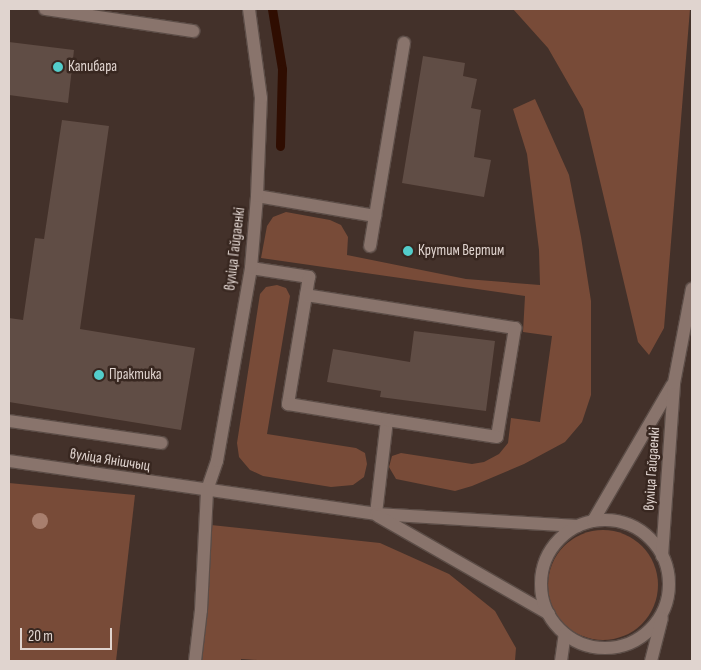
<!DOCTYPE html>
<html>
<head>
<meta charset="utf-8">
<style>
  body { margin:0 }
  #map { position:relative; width:701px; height:670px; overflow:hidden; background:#43312a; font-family:"Sofia Sans Condensed",sans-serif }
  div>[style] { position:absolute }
  .green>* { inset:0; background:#784b38 }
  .round { border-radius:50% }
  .stream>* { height:9px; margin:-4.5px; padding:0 4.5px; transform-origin:4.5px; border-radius:4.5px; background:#2f0d01 }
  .building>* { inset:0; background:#604d45 }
  .roads { filter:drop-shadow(1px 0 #5c4d47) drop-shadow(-1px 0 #5c4d47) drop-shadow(0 1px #5c4d47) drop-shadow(0 -1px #5c4d47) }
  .service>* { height:12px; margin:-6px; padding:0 6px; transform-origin:6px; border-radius:6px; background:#89746c }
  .tertiary>* { height:12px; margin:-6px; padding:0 6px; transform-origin:6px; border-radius:6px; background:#89746c }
  .tertiary>.ring { margin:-6px; padding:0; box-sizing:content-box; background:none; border:12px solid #89746c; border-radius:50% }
  .trees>* { width:16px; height:16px; margin:-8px; border-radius:50%; background:#a87f6e }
  .dots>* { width:14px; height:14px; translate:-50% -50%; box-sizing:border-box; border:2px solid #382720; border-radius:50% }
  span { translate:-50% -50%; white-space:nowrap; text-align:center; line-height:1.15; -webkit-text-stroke:5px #382720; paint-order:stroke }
  .poi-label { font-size:15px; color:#e0d4cf }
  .left { translate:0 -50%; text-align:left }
  .street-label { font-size:15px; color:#e0d4cf }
  .frame { position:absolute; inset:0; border:10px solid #e0d4cf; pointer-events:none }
  .scale { position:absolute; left:20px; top:628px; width:92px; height:22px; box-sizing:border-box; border:2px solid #e0d4cf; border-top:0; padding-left:6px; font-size:15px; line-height:18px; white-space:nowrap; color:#e0d4cf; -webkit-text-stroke:4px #382720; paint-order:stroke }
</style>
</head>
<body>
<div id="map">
  <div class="green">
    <i style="clip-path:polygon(513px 9px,690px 9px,664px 328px,649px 355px,638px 342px,583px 109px,548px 48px)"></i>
    <i style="clip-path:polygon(535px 99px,569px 175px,581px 237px,591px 301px,591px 395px,582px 422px,565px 442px,524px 464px,472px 486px,455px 491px,396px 479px,389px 467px,392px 456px,401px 453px,472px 464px,484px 462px,499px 454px,508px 443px,511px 418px,540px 422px,552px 336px,523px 332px,525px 296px,261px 258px,267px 226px,273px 217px,286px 212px,330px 220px,341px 225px,348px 237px,347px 255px,466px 279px,540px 285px,539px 250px,527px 154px,513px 109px)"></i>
    <i style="clip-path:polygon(277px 285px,286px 288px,290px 296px,267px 434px,356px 448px,365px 453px,367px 464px,364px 477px,353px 485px,331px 487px,263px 476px,250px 470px,239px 457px,237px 443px,260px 294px,266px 287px)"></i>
    <i style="clip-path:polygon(9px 483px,135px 495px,116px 661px,9px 661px)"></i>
    <i style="clip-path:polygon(211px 525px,380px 543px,449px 574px,495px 611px,516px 648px,515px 661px,271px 661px,241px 659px,241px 661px,202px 661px)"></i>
    <i class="round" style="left:548px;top:530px;width:110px;height:110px"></i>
  </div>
  <div class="stream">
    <i style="left:272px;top:9px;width:61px;rotate:80.5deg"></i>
    <i style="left:282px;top:69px;width:77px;rotate:91.5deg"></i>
  </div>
  <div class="building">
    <i style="clip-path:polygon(9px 42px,74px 50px,68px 103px,9px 95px)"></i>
    <i style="clip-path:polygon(423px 56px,465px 63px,463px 76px,477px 79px,471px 108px,481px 110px,474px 157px,491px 160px,484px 197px,402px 183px)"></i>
    <i style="clip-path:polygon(62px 120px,109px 126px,80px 329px,195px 348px,181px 430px,9px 402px,9px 318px,23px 320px,35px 238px,44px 239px)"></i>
    <i style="clip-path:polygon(414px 331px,495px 341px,486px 411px,380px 397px,381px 391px,327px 382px,333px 349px,410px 362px)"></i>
  </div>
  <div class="roads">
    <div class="service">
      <i style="left:45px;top:9px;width:150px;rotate:8.5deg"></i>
      <i style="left:257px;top:196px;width:120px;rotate:9.6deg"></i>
      <i style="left:370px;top:246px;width:206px;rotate:-80.5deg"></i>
      <i style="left:251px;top:268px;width:59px;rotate:8.8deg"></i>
      <i style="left:309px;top:277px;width:129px;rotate:99.4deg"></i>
      <i style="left:288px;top:404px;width:100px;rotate:9.2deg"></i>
      <i style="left:387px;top:420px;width:95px;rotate:96.7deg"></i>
      <i style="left:306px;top:295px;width:212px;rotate:9deg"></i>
      <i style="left:515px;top:328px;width:110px;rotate:99.4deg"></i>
      <i style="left:497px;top:437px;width:111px;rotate:-171.2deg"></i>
      <i style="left:9px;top:421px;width:154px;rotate:8.2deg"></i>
      <i style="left:195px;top:661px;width:51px;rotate:-83.3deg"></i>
      <i style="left:201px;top:610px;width:120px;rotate:-87.1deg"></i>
      <i style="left:207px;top:490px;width:31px;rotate:-71deg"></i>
      <i style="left:217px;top:461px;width:196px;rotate:-80deg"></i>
      <i style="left:251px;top:268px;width:72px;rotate:-85.2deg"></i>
      <i style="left:257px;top:196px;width:98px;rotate:-87.7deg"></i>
      <i style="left:261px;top:98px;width:90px;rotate:-97.7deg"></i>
    </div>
    <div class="tertiary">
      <i style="left:9px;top:461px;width:371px;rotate:8.2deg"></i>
      <i style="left:376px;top:514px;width:202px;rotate:3.4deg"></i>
      <i style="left:378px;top:516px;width:197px;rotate:29.8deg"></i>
      <i class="ring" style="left:541px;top:520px;width:116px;height:116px"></i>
      <i style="left:593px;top:521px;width:157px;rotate:-59.8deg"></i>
      <i style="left:662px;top:556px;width:173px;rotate:-86deg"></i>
      <i style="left:674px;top:383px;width:96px;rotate:-79.2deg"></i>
      <i style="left:561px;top:661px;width:27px;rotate:-82deg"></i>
      <i style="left:651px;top:661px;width:44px;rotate:-75.7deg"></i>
    </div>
  </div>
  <div class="trees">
    <i style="left:40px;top:521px"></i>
  </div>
  <div class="dots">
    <i style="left:58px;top:67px;background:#53cdcb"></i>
    <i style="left:408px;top:251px;background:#53cdcb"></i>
    <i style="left:99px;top:375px;background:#53cdcb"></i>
  </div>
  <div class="poi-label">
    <span class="left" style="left:68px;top:67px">Капибара</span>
    <span class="left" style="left:418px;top:251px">Крутим Вертим</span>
    <span class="left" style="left:109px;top:375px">Практика</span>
  </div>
  <div class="street-label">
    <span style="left:235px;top:249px;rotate:-83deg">вуліца Гайдаенкі</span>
    <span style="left:110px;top:460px;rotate:9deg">вуліца Янішчыц</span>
    <span style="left:652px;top:469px;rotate:-86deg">вуліца Гайдаенкі</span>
  </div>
  <div class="frame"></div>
  <div class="scale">20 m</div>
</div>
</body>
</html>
